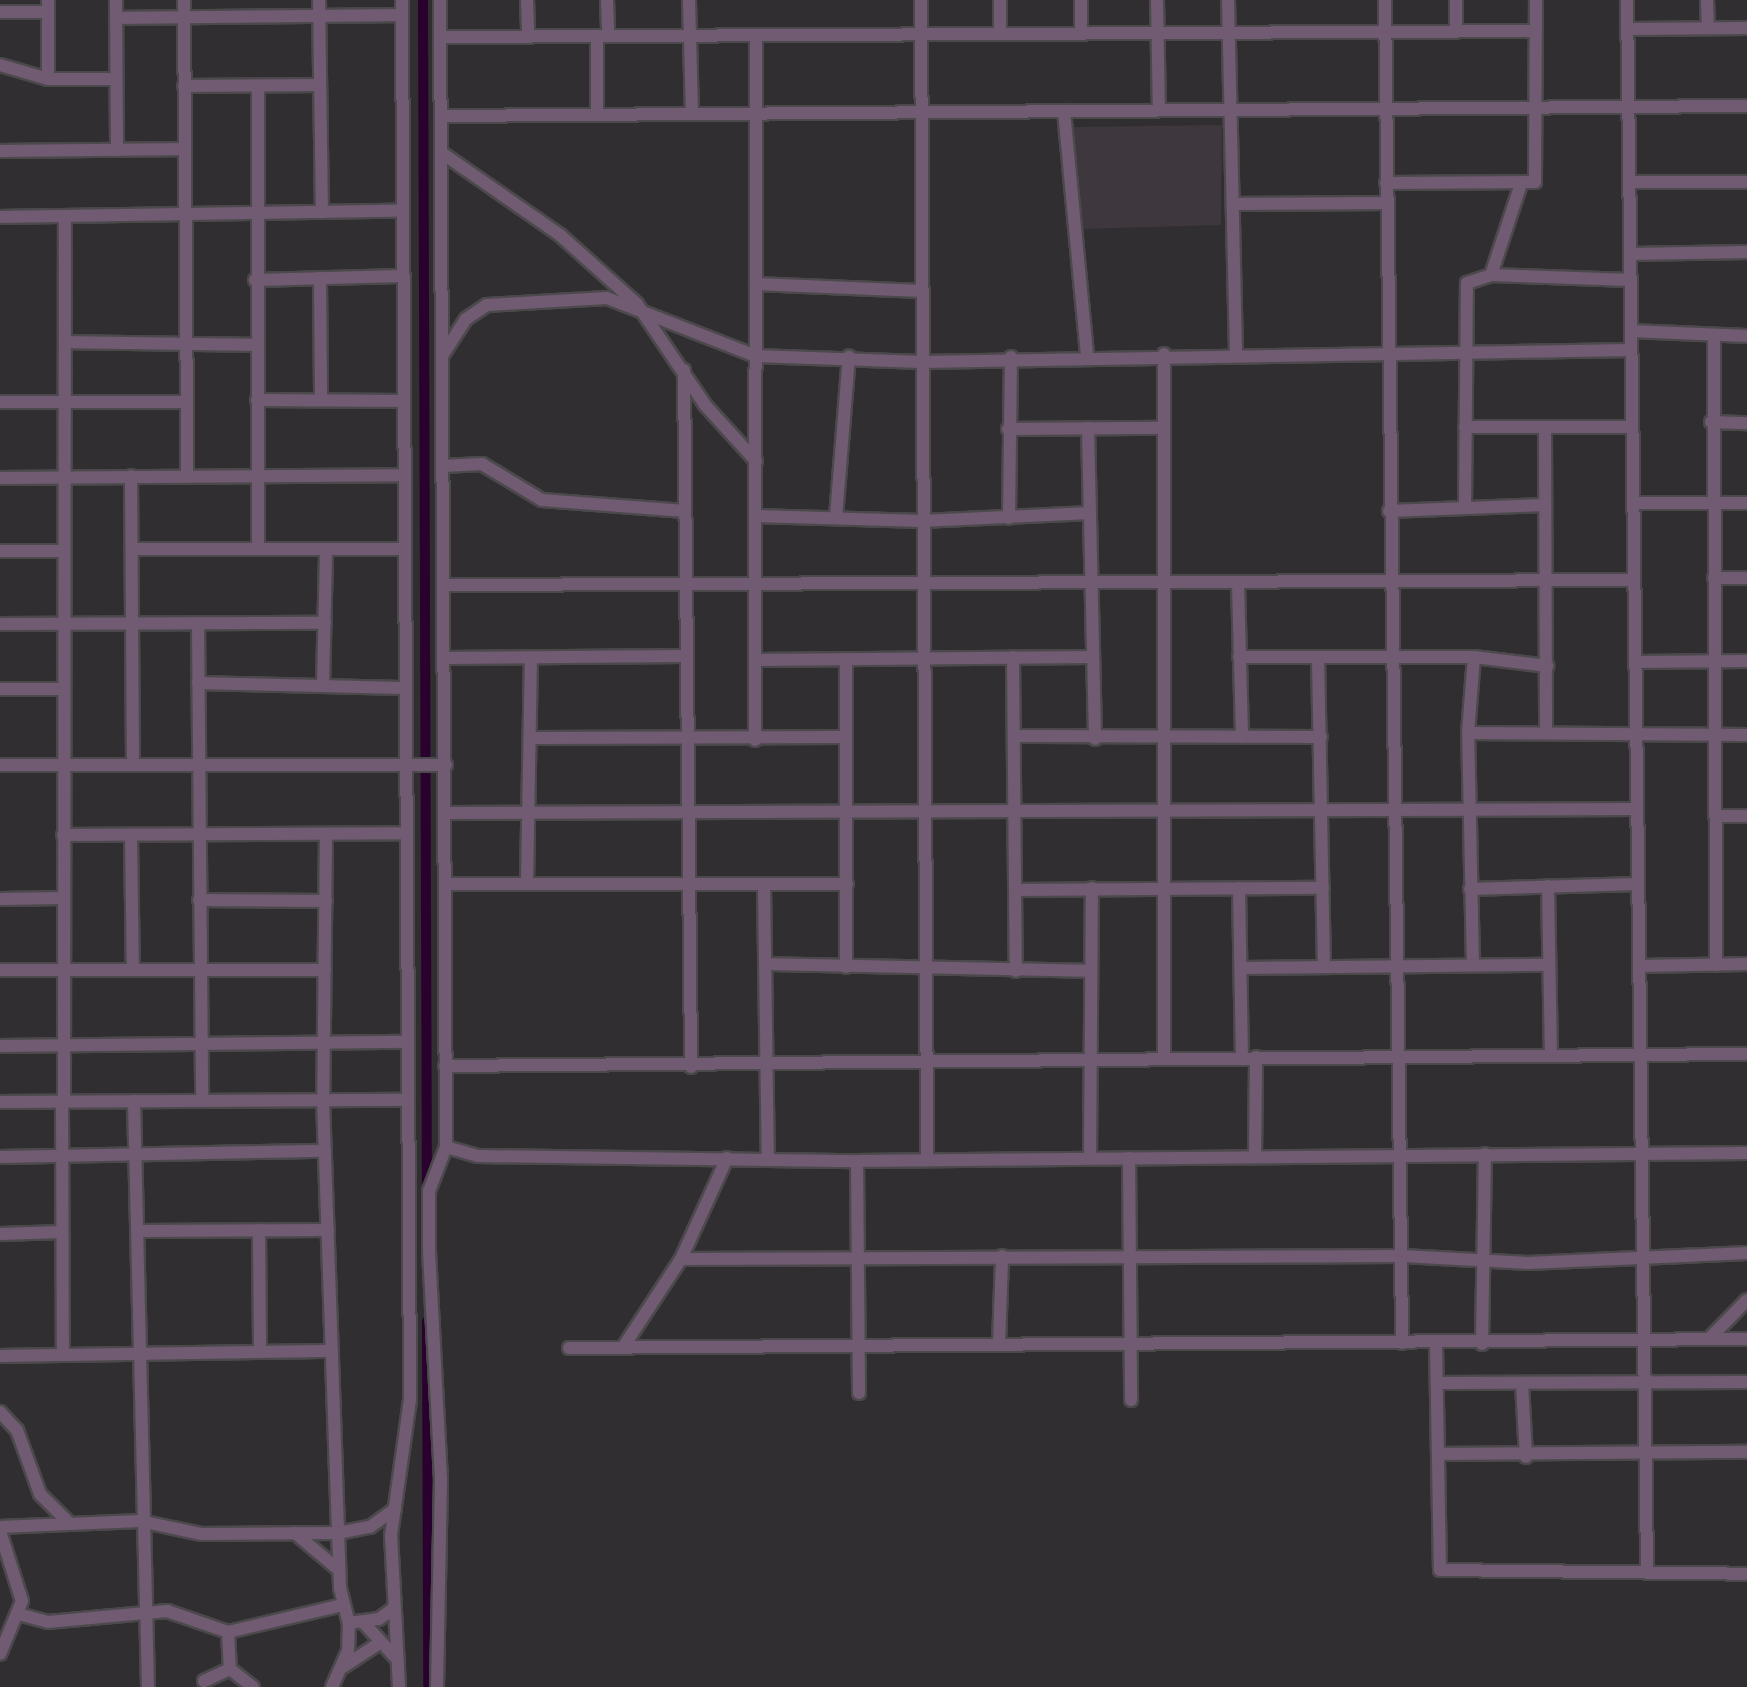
<!DOCTYPE html>
<html>
<head>
<meta charset="utf-8">
<style>
  body { margin:0 }
  #map { position:relative; width:1747px; height:1687px; overflow:hidden; background:#312e31; font-family:Montserrat,sans-serif }
  div>[style] { position:absolute }
  .built>* { inset:0; background:#3e373e }
  .canal>* { height:10px; margin:-5px; padding:0 5px; transform-origin:5px; border-radius:5px; background:#2a002e }
  .roads { filter:drop-shadow(2px 0 #4c494c) drop-shadow(-2px 0 #4c494c) drop-shadow(0 2px #4c494c) drop-shadow(0 -2px #4c494c) }
  .minor>* { height:12px; margin:-6px; padding:0 6px; transform-origin:6px; border-radius:6px; background:#715b72 }
  span { translate:-50% -50%; white-space:nowrap; text-align:center; line-height:1.15; -webkit-text-stroke:10px #272427; paint-order:stroke }
</style>
</head>
<body>
<div id="map">
  <div class="built">
    <i style="clip-path:polygon(1222px 125px,1221px 225px,1079px 229px,1074px 127px)"></i>
  </div>
  <div class="canal">
    <i style="left:423px;top:0;width:1189px;rotate:89.81deg"></i>
    <i style="left:427px;top:1321px;width:366px;rotate:89.8deg"></i>
  </div>
  <div class="roads">
    <div class="minor">
      <i style="left:48px;top:0;width:79px;rotate:90deg"></i>
      <i style="left:116px;top:0;width:150px;rotate:89.6deg"></i>
      <i style="left:184px;top:0;width:476px;rotate:89.6deg"></i>
      <i style="left:319px;top:0;width:212px;rotate:89.2deg"></i>
      <i style="left:527px;top:0;width:36px;rotate:88deg"></i>
      <i style="left:607px;top:0;width:36px;rotate:88deg"></i>
      <i style="left:689px;top:0;width:114px;rotate:88.5deg"></i>
      <i style="left:921px;top:0;width:1159px;rotate:89.7deg"></i>
      <i style="left:1081px;top:0;width:33px;rotate:90deg"></i>
      <i style="left:1157px;top:0;width:110px;rotate:89deg"></i>
      <i style="left:1228px;top:0;width:354px;rotate:88.7deg"></i>
      <i style="left:1385px;top:0;width:1343px;rotate:89.27deg"></i>
      <i style="left:1456px;top:0;width:32px;rotate:90deg"></i>
      <i style="left:1627px;top:0;width:1573px;rotate:89.27deg"></i>
      <i style="left:1707px;top:0;width:28px;rotate:88deg"></i>
      <i style="left:0;top:12px;width:48px"></i>
      <i style="left:116px;top:18px;width:286px;rotate:-0.6deg"></i>
      <i style="left:1627px;top:29px;width:120px;rotate:-0.5deg"></i>
      <i style="left:1000px;top:34px;width:34px;rotate:-90deg"></i>
      <i style="left:597px;top:36px;width:79px;rotate:90deg"></i>
      <i style="left:440px;top:37px;width:1095px;rotate:-0.31deg"></i>
      <i style="left:0;top:65px;width:50px;rotate:16.3deg"></i>
      <i style="left:48px;top:79px;width:68px"></i>
      <i style="left:184px;top:86px;width:135px;rotate:-0.4deg"></i>
      <i style="left:258px;top:87px;width:462px;rotate:90deg"></i>
      <i style="left:1064px;top:111px;width:246px;rotate:84.6deg"></i>
      <i style="left:443px;top:116px;width:1304px;rotate:-0.44deg"></i>
      <i style="left:0;top:151px;width:185px;rotate:-0.6deg"></i>
      <i style="left:442px;top:153px;width:144px;rotate:34.8deg"></i>
      <i style="left:560px;top:235px;width:103px;rotate:41.9deg"></i>
      <i style="left:637px;top:304px;width:122px;rotate:56deg"></i>
      <i style="left:705px;top:405px;width:76px;rotate:47.7deg"></i>
      <i style="left:1629px;top:182px;width:118px"></i>
      <i style="left:1386px;top:183px;width:149px;rotate:-0.4deg"></i>
      <i style="left:1535px;top:182px;width:182px;rotate:-89.7deg"></i>
      <i style="left:1234px;top:204px;width:152px;rotate:-0.4deg"></i>
      <i style="left:0;top:217px;width:401px;rotate:-0.9deg"></i>
      <i style="left:1630px;top:254px;width:117px;rotate:-1deg"></i>
      <i style="left:1491px;top:275px;width:96px;rotate:-71.8deg"></i>
      <i style="left:320px;top:278px;width:122px;rotate:89.5deg"></i>
      <i style="left:255px;top:280px;width:147px;rotate:-1.6deg"></i>
      <i style="left:756px;top:284px;width:165px;rotate:2.4deg"></i>
      <i style="left:1631px;top:331px;width:116px;rotate:2.5deg"></i>
      <i style="left:1714px;top:336px;width:629px;rotate:89.82deg"></i>
      <i style="left:65px;top:342px;width:191px;rotate:0.9deg"></i>
      <i style="left:442px;top:356px;width:44px;rotate:-57deg"></i>
      <i style="left:466px;top:319px;width:25px;rotate:-34deg"></i>
      <i style="left:487px;top:305px;width:120px;rotate:-3.3deg"></i>
      <i style="left:607px;top:298px;width:160px;rotate:21.3deg"></i>
      <i style="left:756px;top:356px;width:165px;rotate:2.1deg"></i>
      <i style="left:921px;top:362px;width:710px;rotate:-0.97deg"></i>
      <i style="left:684px;top:370px;width:697px;rotate:89.42deg"></i>
      <i style="left:257px;top:400px;width:145px;rotate:0.4deg"></i>
      <i style="left:0;top:402px;width:186px"></i>
      <i style="left:1711px;top:422px;width:36px;rotate:2deg"></i>
      <i style="left:1465px;top:427px;width:167px"></i>
      <i style="left:1088px;top:428px;width:311px;rotate:88.7deg"></i>
      <i style="left:1008px;top:429px;width:156px;rotate:-0.4deg"></i>
      <i style="left:1545px;top:429px;width:303px;rotate:89.8deg"></i>
      <i style="left:443px;top:466px;width:39px;rotate:-3deg"></i>
      <i style="left:482px;top:464px;width:70px;rotate:31deg"></i>
      <i style="left:542px;top:500px;width:143px;rotate:4.4deg"></i>
      <i style="left:131px;top:476px;width:289px;rotate:89.6deg"></i>
      <i style="left:0;top:478px;width:402px;rotate:-0.4deg"></i>
      <i style="left:1633px;top:503px;width:114px"></i>
      <i style="left:1465px;top:506px;width:223px;rotate:-89.5deg"></i>
      <i style="left:1467px;top:283px;width:25px;rotate:-18deg"></i>
      <i style="left:1491px;top:275px;width:139px;rotate:2.1deg"></i>
      <i style="left:1389px;top:511px;width:156px;rotate:-2.2deg"></i>
      <i style="left:756px;top:516px;width:166px;rotate:1.7deg"></i>
      <i style="left:922px;top:521px;width:168px;rotate:-2.7deg"></i>
      <i style="left:836px;top:517px;width:161px;rotate:-85.4deg"></i>
      <i style="left:1009px;top:518px;width:161px;rotate:-89.3deg"></i>
      <i style="left:132px;top:549px;width:270px"></i>
      <i style="left:0;top:551px;width:62px"></i>
      <i style="left:1714px;top:578px;width:33px"></i>
      <i style="left:1238px;top:583px;width:154px;rotate:88.5deg"></i>
      <i style="left:445px;top:585px;width:1189px;rotate:-0.24deg"></i>
      <i style="left:198px;top:623px;width:478px;rotate:89.5deg"></i>
      <i style="left:0;top:624px;width:325px;rotate:-0.2deg"></i>
      <i style="left:1013px;top:657px;width:314px;rotate:89.5deg"></i>
      <i style="left:1239px;top:657px;width:235px"></i>
      <i style="left:1474px;top:657px;width:74px;rotate:7deg"></i>
      <i style="left:1318px;top:657px;width:310px;rotate:88.9deg"></i>
      <i style="left:445px;top:658px;width:240px;rotate:-0.5deg"></i>
      <i style="left:756px;top:660px;width:336px;rotate:-0.5deg"></i>
      <i style="left:846px;top:660px;width:307px;rotate:90deg"></i>
      <i style="left:1635px;top:662px;width:112px;rotate:-0.5deg"></i>
      <i style="left:198px;top:683px;width:204px;rotate:1.4deg"></i>
      <i style="left:323px;top:686px;width:137px;rotate:-88.7deg"></i>
      <i style="left:0;top:689px;width:62px"></i>
      <i style="left:1468px;top:733px;width:279px;rotate:0.4deg"></i>
      <i style="left:1015px;top:736px;width:306px;rotate:0.2deg"></i>
      <i style="left:531px;top:738px;width:313px;rotate:-0.2deg"></i>
      <i style="left:755px;top:740px;width:705px;rotate:-89.92deg"></i>
      <i style="left:0;top:765px;width:446px"></i>
      <i style="left:446px;top:813px;width:1191px;rotate:-0.19deg"></i>
      <i style="left:1716px;top:816px;width:31px"></i>
      <i style="left:326px;top:834px;width:266px;rotate:90.6deg"></i>
      <i style="left:323px;top:1100px;width:488px;rotate:88deg"></i>
      <i style="left:340px;top:1588px;width:36px;rotate:76deg"></i>
      <i style="left:349px;top:1623px;width:28px;rotate:92deg"></i>
      <i style="left:348px;top:1651px;width:39px;rotate:114deg"></i>
      <i style="left:63px;top:835px;width:340px;rotate:-0.3deg"></i>
      <i style="left:131px;top:835px;width:135px;rotate:89.2deg"></i>
      <i style="left:527px;top:883px;width:226px;rotate:-89deg"></i>
      <i style="left:445px;top:884px;width:402px"></i>
      <i style="left:764px;top:885px;width:273px;rotate:89.2deg"></i>
      <i style="left:1548px;top:886px;width:169px;rotate:89deg"></i>
      <i style="left:1239px;top:888px;width:169px;rotate:89deg"></i>
      <i style="left:1470px;top:889px;width:168px;rotate:-1.7deg"></i>
      <i style="left:1015px;top:890px;width:308px;rotate:-0.4deg"></i>
      <i style="left:0;top:899px;width:63px;rotate:-0.9deg"></i>
      <i style="left:199px;top:900px;width:127px;rotate:0.5deg"></i>
      <i style="left:765px;top:964px;width:326px;rotate:1.2deg"></i>
      <i style="left:1473px;top:965px;width:232px;rotate:-91.2deg"></i>
      <i style="left:1468px;top:733px;width:76px;rotate:-85.5deg"></i>
      <i style="left:1639px;top:966px;width:108px;rotate:-1.1deg"></i>
      <i style="left:1242px;top:968px;width:307px;rotate:-0.6deg"></i>
      <i style="left:0;top:970px;width:325px"></i>
      <i style="left:0;top:1046px;width:403px;rotate:-0.6deg"></i>
      <i style="left:1164px;top:1057px;width:703px;rotate:-90deg"></i>
      <i style="left:445px;top:1066px;width:1302px;rotate:-0.53deg"></i>
      <i style="left:134px;top:1101px;width:586px;rotate:88.63deg"></i>
      <i style="left:0;top:1102px;width:405px;rotate:-0.3deg"></i>
      <i style="left:62px;top:1102px;width:253px;rotate:89.8deg"></i>
      <i style="left:64px;top:1102px;width:884px;rotate:-89.94deg"></i>
      <i style="left:446px;top:1147px;width:33px;rotate:16deg"></i>
      <i style="left:478px;top:1156px;width:379px;rotate:0.8deg"></i>
      <i style="left:857px;top:1161px;width:890px;rotate:-0.52deg"></i>
      <i style="left:0;top:1157px;width:325px;rotate:-1.1deg"></i>
      <i style="left:1255px;top:1157px;width:100px;rotate:-89.4deg"></i>
      <i style="left:1090px;top:1158px;width:270px;rotate:-89.6deg"></i>
      <i style="left:1129px;top:1158px;width:242px;rotate:89.5deg"></i>
      <i style="left:857px;top:1161px;width:232px;rotate:89.5deg"></i>
      <i style="left:259px;top:1230px;width:122px;rotate:89.5deg"></i>
      <i style="left:139px;top:1231px;width:189px;rotate:-0.3deg"></i>
      <i style="left:0;top:1234px;width:62px;rotate:-1.8deg"></i>
      <i style="left:681px;top:1259px;width:722px;rotate:-0.24deg"></i>
      <i style="left:1403px;top:1256px;width:125px;rotate:3.2deg"></i>
      <i style="left:1528px;top:1263px;width:219px;rotate:-2.6deg"></i>
      <i style="left:1710px;top:1338px;width:53px;rotate:-45.8deg"></i>
      <i style="left:1436px;top:1343px;width:227px;rotate:89deg"></i>
      <i style="left:1440px;top:1570px;width:307px;rotate:0.7deg"></i>
      <i style="left:999px;top:1344px;width:88px;rotate:-88deg"></i>
      <i style="left:1482px;top:1344px;width:190px;rotate:-89.1deg"></i>
      <i style="left:624px;top:1346px;width:104px;rotate:-56.8deg"></i>
      <i style="left:681px;top:1259px;width:111px;rotate:-65.5deg"></i>
      <i style="left:569px;top:1348px;width:1178px;rotate:-0.44deg"></i>
      <i style="left:0;top:1356px;width:332px;rotate:-0.9deg"></i>
      <i style="left:1437px;top:1383px;width:310px;rotate:-0.2deg"></i>
      <i style="left:1522px;top:1383px;width:74px;rotate:86.9deg"></i>
      <i style="left:0;top:1412px;width:25px;rotate:47deg"></i>
      <i style="left:17px;top:1430px;width:68px;rotate:70.2deg"></i>
      <i style="left:40px;top:1494px;width:40px;rotate:45deg"></i>
      <i style="left:1438px;top:1454px;width:309px;rotate:-0.4deg"></i>
      <i style="left:0;top:1527px;width:140px;rotate:-2.5deg"></i>
      <i style="left:140px;top:1521px;width:62px;rotate:12deg"></i>
      <i style="left:201px;top:1534px;width:137px;rotate:-0.4deg"></i>
      <i style="left:338px;top:1533px;width:33px;rotate:-11deg"></i>
      <i style="left:370px;top:1527px;width:31px;rotate:-36deg"></i>
      <i style="left:0;top:1531px;width:73px;rotate:72.6deg"></i>
      <i style="left:22px;top:1601px;width:57px;rotate:112.5deg"></i>
      <i style="left:295px;top:1533px;width:57px;rotate:40.1deg"></i>
      <i style="left:22px;top:1615px;width:27px;rotate:15deg"></i>
      <i style="left:48px;top:1622px;width:120px;rotate:-5.3deg"></i>
      <i style="left:167px;top:1611px;width:65px;rotate:19deg"></i>
      <i style="left:228px;top:1632px;width:117px;rotate:-13.3deg"></i>
      <i style="left:363px;top:1622px;width:47px;rotate:47.6deg"></i>
      <i style="left:349px;top:1623px;width:30px;rotate:-8deg"></i>
      <i style="left:379px;top:1619px;width:19px;rotate:-36deg"></i>
      <i style="left:228px;top:1632px;width:37px;rotate:87deg"></i>
      <i style="left:230px;top:1669px;width:29px;rotate:38deg"></i>
      <i style="left:343px;top:1667px;width:45px;rotate:-33.3deg"></i>
      <i style="left:204px;top:1681px;width:29px;rotate:-25deg"></i>
      <i style="left:399px;top:1687px;width:152px;rotate:-93deg"></i>
      <i style="left:391px;top:1535px;width:136px;rotate:-82deg"></i>
      <i style="left:410px;top:1400px;width:1400px;rotate:-90.33deg"></i>
      <i style="left:437px;top:1687px;width:207px;rotate:-88.9deg"></i>
      <i style="left:441px;top:1480px;width:230px;rotate:-93deg"></i>
      <i style="left:429px;top:1250px;width:59px;rotate:-90deg"></i>
      <i style="left:429px;top:1191px;width:47px;rotate:-68.9deg"></i>
      <i style="left:446px;top:1147px;width:1147px;rotate:-90.3deg"></i>
    </div>
  </div>
</div>
</body>
</html>
